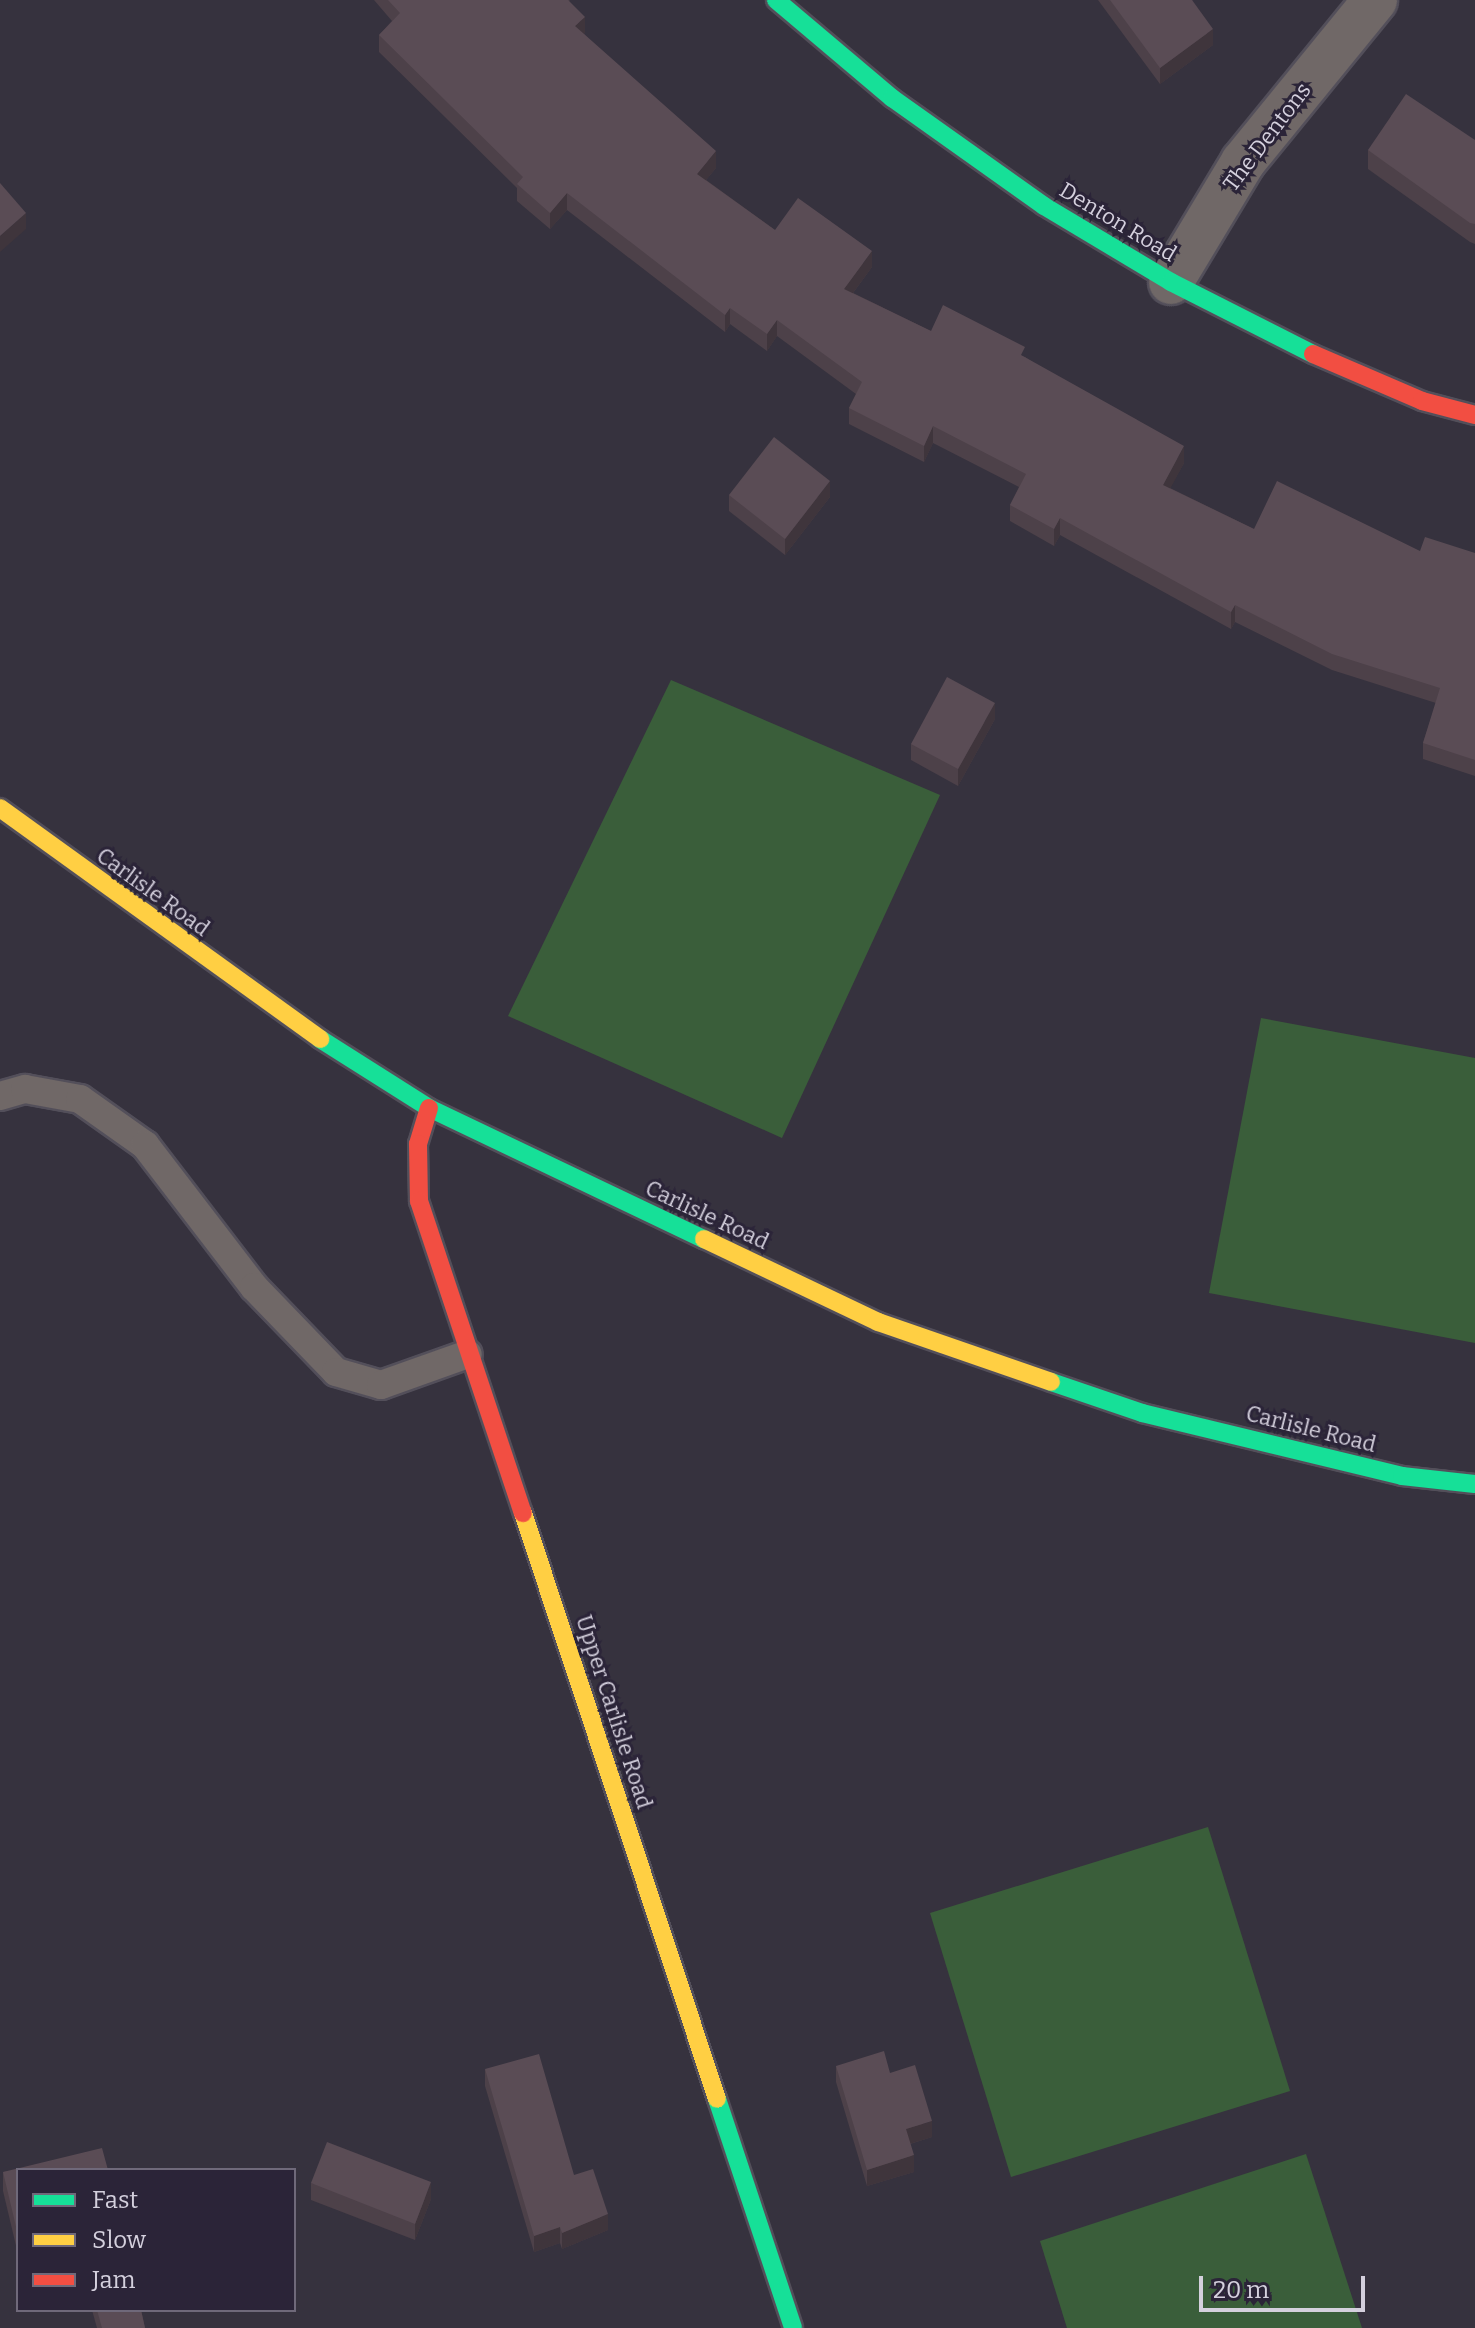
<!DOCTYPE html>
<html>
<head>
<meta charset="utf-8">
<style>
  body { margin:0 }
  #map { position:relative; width:1475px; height:2328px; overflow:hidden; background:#36323e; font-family:Bitter,serif }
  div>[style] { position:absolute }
  .green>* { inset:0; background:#3a5e3a }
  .roads { filter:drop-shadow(2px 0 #534f5a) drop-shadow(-2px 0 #534f5a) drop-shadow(0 2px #534f5a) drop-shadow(0 -2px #534f5a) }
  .lane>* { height:28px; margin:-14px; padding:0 14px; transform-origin:14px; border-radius:14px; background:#706867 }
  .street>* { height:44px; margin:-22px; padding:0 22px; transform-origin:22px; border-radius:22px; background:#706867 }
  .fast>* { height:18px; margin:-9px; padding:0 9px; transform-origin:9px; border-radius:9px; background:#16e098 }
  .slow>* { height:18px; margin:-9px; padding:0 9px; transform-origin:9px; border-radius:9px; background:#ffcf43 }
  .jam>* { height:18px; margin:-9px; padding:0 9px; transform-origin:9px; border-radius:9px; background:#f24e42 }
  .wall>* { inset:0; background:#4d4149 }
  .shaded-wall>* { inset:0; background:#3f353c }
  .building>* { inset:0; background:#5a4c55 }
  span { translate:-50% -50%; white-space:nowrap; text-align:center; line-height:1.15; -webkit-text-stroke:6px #2b2438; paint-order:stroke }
  .street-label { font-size:22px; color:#d4d0dd }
  .legend { position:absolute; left:16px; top:2168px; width:280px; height:144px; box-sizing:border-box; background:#2b2438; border:2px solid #6f697a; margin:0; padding:10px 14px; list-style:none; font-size:24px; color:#d4d0dd }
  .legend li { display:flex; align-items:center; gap:16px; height:40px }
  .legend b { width:40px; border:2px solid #6f697a }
  .scale { position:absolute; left:1199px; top:2276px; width:166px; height:36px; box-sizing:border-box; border:4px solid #d4d0dd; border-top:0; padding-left:10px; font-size:24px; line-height:28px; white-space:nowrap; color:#d4d0dd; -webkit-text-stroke:6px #2b2438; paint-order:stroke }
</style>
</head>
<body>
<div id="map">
  <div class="green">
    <i style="clip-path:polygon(671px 680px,940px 795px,782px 1138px,508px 1016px)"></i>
    <i style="clip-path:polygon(1261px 1018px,1475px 1058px,1475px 1343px,1209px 1293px)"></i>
    <i style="clip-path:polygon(1208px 1827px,1290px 2091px,1011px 2177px,930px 1913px)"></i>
    <i style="clip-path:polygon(1306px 2154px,1362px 2328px,1067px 2328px,1040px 2241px)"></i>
  </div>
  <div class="roads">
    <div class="lane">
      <i style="left:0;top:1096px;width:26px;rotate:-16deg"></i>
      <i style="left:25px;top:1089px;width:56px;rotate:10.3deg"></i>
      <i style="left:80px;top:1099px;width:80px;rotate:35.3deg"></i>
      <i style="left:145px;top:1145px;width:179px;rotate:52.5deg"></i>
      <i style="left:254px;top:1287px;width:118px;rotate:46deg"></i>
      <i style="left:336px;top:1372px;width:47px;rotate:16.1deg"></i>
      <i style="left:381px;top:1385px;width:92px;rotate:-19.6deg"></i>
    </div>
    <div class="street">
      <i style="left:1171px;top:282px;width:140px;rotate:-59deg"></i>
      <i style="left:1243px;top:162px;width:209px;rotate:-50.8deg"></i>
    </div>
    <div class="fast">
      <i style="left:776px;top:0;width:152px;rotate:40.2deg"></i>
      <i style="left:892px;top:98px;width:186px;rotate:35.4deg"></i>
      <i style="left:1044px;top:206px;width:148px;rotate:30.9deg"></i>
      <i style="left:1171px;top:282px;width:159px;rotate:26.9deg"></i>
      <i style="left:320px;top:1039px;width:129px;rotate:32.3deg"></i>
      <i style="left:429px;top:1108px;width:305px;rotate:25.5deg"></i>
      <i style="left:1051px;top:1382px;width:96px;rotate:18.8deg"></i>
      <i style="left:1142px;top:1413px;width:268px;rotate:13.6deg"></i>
      <i style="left:1402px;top:1476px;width:73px;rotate:6.3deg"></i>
      <i style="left:717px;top:2099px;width:241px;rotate:71.6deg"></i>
    </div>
    <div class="slow">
      <i style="left:0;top:808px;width:395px;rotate:35.8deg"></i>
      <i style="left:704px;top:1239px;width:193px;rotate:25.5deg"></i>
      <i style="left:878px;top:1322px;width:183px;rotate:19.1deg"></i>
      <i style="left:523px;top:1513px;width:617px;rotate:71.68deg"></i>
    </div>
    <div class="jam">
      <i style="left:1313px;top:354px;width:119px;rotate:23.3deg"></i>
      <i style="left:1422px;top:401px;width:55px;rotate:14.8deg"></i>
      <i style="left:429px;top:1108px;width:38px;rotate:107deg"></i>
      <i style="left:418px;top:1144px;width:57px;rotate:89deg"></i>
      <i style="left:419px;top:1201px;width:329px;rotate:71.6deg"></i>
    </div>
  </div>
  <div class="wall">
    <i style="clip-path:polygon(374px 0,570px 0,569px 1px,584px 34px,716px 168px,706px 180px,775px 230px,872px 267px,853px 293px,931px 331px,1025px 357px,1184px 463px,1170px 488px,1254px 529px,1420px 551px,1475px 553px,1475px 776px,1423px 759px,1423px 743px,1436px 703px,1332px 670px,1235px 622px,1231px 629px,1060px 535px,1054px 546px,1010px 521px,1010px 505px,1019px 487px,933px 443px,924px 462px,849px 424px,849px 408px,856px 394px,777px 336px,767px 351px,730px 324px,725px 332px,567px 210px,550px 229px,517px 201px,517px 188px,379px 52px,379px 35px,392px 21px)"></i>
    <i style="clip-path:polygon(1098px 0,1192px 0,1213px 45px,1160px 84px)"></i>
    <i style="clip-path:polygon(1475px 140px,1475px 244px,1470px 242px,1368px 169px,1368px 150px)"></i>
    <i style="clip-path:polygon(729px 495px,830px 497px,785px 555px,729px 511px)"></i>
    <i style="clip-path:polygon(995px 719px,958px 786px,911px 760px,911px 744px)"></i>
    <i style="clip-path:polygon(836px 2066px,890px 2073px,932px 2137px,910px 2144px,914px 2172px,867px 2186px,836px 2082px)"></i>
    <i style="clip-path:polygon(485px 2069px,574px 2175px,608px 2230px,562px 2249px,560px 2243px,534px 2252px,485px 2086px)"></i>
    <i style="clip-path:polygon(18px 2170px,18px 2254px,3px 2191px,3px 2172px)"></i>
    <i style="clip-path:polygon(311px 2183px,431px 2199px,415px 2240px,311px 2200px)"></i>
    <i style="clip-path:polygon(92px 2310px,141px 2310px,145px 2328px,97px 2328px)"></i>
  </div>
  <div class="shaded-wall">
    <i style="clip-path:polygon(585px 17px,585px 33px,575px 43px,575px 26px)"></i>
    <i style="clip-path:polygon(1213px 29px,1213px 45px,1160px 84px,1160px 68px)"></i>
    <i style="clip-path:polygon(716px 151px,716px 168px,697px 191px,697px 174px)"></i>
    <i style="clip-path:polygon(567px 193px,567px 210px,550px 229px,550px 213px)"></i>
    <i style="clip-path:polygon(26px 213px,26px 229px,0 252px,0 236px)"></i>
    <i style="clip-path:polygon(872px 251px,872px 267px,844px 305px,844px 289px)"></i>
    <i style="clip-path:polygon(730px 308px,730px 324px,725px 332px,725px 315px)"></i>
    <i style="clip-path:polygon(777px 320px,777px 336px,767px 351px,767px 334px)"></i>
    <i style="clip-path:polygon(933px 426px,933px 443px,924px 462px,924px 446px)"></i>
    <i style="clip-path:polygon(1184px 446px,1184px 463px,1163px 502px,1163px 485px)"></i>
    <i style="clip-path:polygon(830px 481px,830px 497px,785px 555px,785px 539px)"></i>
    <i style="clip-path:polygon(1060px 518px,1060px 535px,1054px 546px,1054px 529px)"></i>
    <i style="clip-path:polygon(1235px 605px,1235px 622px,1231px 629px,1231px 612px)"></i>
    <i style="clip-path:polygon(995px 703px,995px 719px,958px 786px,958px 769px)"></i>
    <i style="clip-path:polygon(932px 2121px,932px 2137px,906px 2145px,906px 2129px)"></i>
    <i style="clip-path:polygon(914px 2155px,914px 2172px,867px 2186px,867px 2170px)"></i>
    <i style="clip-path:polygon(431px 2182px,431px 2199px,415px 2240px,415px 2224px)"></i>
    <i style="clip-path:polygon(608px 2214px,608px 2230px,562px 2249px,562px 2233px)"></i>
    <i style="clip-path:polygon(560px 2227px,560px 2243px,534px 2252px,534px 2236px)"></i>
  </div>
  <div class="building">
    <i style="clip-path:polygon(388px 0,568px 0,585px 17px,575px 26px,716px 151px,697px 174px,775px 230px,798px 198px,872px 251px,844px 289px,931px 331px,943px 305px,1025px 347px,1021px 355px,1184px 446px,1163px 485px,1254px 529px,1277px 481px,1420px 551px,1425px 537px,1475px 553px,1475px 760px,1423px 743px,1440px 688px,1332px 654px,1235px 605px,1231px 612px,1060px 518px,1054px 529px,1010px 505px,1026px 474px,933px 426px,924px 446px,849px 408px,862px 382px,777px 320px,767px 334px,730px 308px,725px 315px,567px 193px,550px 213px,517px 184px,523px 177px,379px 35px,400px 13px)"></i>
    <i style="clip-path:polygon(1110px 0,1192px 0,1213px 29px,1160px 68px)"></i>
    <i style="clip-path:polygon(1406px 94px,1475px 140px,1475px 224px,1470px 223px,1368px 150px)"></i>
    <i style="clip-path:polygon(0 183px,26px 213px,0 236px)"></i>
    <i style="clip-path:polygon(774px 437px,830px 481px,785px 539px,729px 495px)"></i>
    <i style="clip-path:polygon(947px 677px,995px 703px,958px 769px,911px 744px)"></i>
    <i style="clip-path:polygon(884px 2051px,890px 2073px,915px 2065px,932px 2121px,906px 2129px,914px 2155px,867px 2170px,836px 2066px)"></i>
    <i style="clip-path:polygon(539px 2054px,574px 2175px,593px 2169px,608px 2214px,562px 2233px,560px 2227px,534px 2236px,485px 2069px)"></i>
    <i style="clip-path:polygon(327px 2142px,431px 2182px,415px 2224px,311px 2183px)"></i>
    <i style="clip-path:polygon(102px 2148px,108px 2170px,18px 2170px,18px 2235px,3px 2172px)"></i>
    <i style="clip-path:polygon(97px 2310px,141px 2310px,145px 2328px,102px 2328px)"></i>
  </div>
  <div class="street-label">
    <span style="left:1267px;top:137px;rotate:-53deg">The Dentons</span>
    <span style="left:1118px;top:222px;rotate:31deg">Denton Road</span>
    <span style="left:153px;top:892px;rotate:36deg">Carlisle Road</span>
    <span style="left:707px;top:1215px;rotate:25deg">Carlisle Road</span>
    <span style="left:1311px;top:1429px;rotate:14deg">Carlisle Road</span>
    <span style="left:614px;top:1712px;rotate:72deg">Upper Carlisle Road</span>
  </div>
  <ul class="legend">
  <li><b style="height:10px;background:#16e098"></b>Fast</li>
  <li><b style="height:10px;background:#ffcf43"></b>Slow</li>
  <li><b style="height:10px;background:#f24e42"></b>Jam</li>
  </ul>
  <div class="scale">20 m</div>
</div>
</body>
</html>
